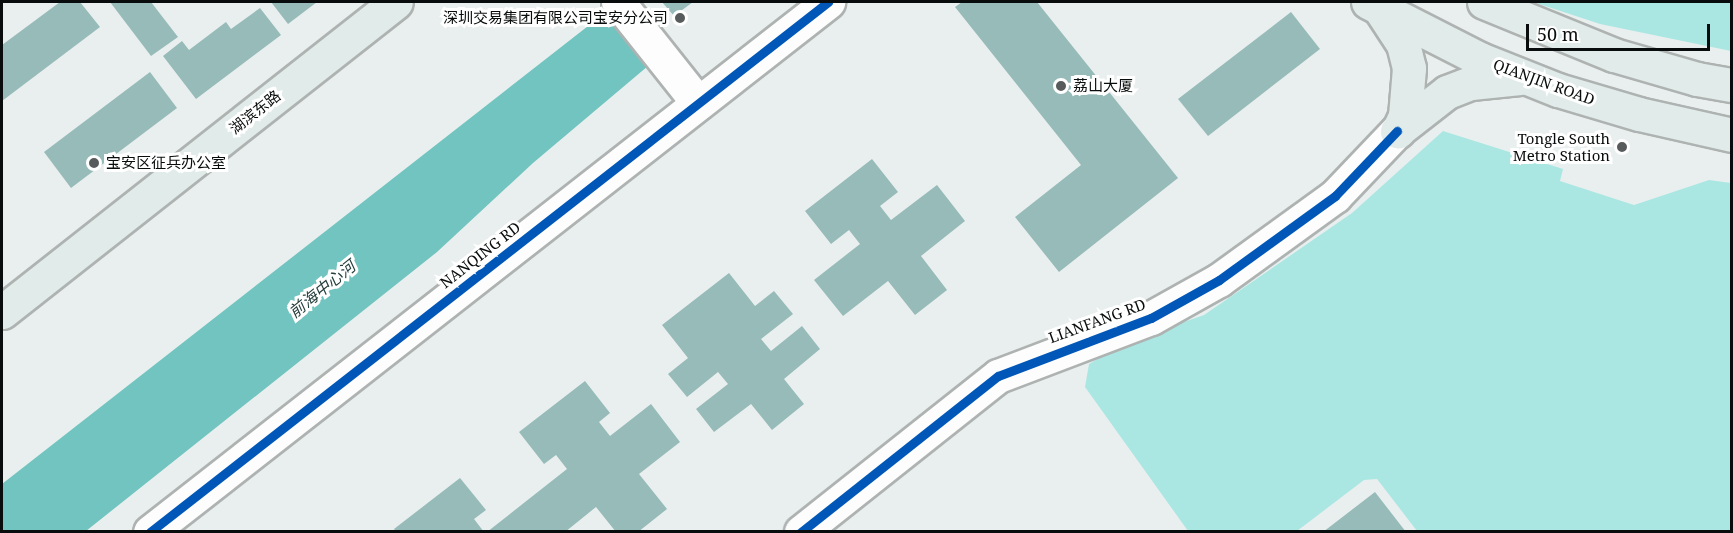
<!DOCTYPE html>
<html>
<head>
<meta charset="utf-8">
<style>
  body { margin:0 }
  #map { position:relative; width:1733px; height:533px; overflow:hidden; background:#e9efee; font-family:"Noto Serif","Noto Sans SC",serif }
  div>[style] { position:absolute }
  .green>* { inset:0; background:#abe7e2 }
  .water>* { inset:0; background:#71c4bf }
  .building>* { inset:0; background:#96bbb9 }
  .roads { filter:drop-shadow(2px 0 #aeb3b2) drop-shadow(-2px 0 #aeb3b2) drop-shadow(0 2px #aeb3b2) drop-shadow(0 -2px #aeb3b2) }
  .minor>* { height:33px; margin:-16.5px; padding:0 16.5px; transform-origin:16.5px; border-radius:16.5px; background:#fcfdfc }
  .major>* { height:33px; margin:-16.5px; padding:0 16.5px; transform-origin:16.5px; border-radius:16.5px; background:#e0ebea }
  .cycleway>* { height:9px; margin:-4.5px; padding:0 4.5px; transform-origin:4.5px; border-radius:4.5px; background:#0057b8 }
  .dots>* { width:16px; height:16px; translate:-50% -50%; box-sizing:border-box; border:3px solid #fff; border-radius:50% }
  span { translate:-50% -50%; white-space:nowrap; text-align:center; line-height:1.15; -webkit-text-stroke:6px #fff; paint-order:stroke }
  .poi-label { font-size:15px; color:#090c0c }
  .right { translate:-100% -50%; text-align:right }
  .left { translate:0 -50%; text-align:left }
  .street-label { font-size:15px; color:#090c0c }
  .water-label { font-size:16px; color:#243e3c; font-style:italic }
  .frame { position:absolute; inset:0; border:3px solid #090c0c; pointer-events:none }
  .scale { position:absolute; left:1526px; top:24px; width:184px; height:27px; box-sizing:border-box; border:3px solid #090c0c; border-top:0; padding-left:8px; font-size:18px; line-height:21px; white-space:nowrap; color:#090c0c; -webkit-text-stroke:4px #fff; paint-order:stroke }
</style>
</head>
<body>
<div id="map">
  <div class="green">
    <i style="clip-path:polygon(1533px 2px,1731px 2px,1731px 51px,1600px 24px)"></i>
    <i style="clip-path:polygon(1443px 131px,1563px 169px,1560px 181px,1634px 205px,1709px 180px,1731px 183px,1731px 531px,1417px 531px,1377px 479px,1364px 480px,1297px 531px,1188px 531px,1085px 387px,1089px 364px,1126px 342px,1204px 315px,1352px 213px)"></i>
  </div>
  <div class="water">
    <i style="clip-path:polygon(606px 12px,648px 66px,533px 163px,437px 252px,86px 531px,2px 532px,2px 484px)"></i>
  </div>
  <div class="building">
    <i style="clip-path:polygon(60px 2px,80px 2px,100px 27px,2px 101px,2px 45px)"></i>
    <i style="clip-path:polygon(110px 2px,151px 2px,178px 37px,151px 56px)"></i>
    <i style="clip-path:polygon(271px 2px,317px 2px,288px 24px)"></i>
    <i style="clip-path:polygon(662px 2px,693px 2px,674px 16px)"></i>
    <i style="clip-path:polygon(962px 2px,1037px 2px,1178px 178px,1059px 272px,1015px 217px,1081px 165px,955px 7px)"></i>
    <i style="clip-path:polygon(260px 8px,281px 35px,196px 99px,163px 56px,182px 41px,189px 50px,226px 22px,231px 29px)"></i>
    <i style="clip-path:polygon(1291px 12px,1320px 49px,1208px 136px,1178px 99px)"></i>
    <i style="clip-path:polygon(150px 72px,177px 108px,71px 188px,44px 152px)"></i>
    <i style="clip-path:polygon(872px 159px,898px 192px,880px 206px,891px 220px,937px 185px,965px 221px,921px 256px,947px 290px,915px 315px,888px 281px,843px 316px,814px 280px,860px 244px,849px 230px,831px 244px,805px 211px)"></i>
    <i style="clip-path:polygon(729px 273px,755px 306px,774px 291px,793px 314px,761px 339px,771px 351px,802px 326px,820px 349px,784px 379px,804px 404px,772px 430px,751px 404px,714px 432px,696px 409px,728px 384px,718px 372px,687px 397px,668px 374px,688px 358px,662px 325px)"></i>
    <i style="clip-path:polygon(585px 381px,610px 413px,599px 422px,610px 436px,651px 404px,680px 442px,639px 474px,667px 509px,638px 532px,616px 532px,596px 507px,565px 532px,487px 532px,567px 469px,556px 455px,544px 464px,519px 432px)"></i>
    <i style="clip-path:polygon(460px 478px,486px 510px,474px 519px,484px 532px,396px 532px,394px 529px)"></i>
    <i style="clip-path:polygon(1375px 492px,1406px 532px,1323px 532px)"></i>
  </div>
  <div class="roads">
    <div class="minor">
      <i style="left:618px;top:2px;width:129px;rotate:51.6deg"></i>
      <i style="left:150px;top:532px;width:861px;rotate:-38.02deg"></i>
      <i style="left:801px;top:532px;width:251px;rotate:-38.4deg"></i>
      <i style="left:998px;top:376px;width:164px;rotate:-20.8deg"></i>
      <i style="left:1151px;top:318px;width:78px;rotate:-29.2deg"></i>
      <i style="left:1219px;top:280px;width:143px;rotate:-35.9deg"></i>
      <i style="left:1335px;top:196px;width:90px;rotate:-46.4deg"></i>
    </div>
    <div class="major">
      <i style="left:1368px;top:2px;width:126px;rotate:27deg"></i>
      <i style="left:1480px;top:59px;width:84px;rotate:21.7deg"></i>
      <i style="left:1558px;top:90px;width:84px;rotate:16.5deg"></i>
      <i style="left:1639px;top:114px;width:95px;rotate:12.7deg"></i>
      <i style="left:1484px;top:2px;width:140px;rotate:22.2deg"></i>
      <i style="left:1614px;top:55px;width:86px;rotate:16.1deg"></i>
      <i style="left:1697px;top:79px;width:36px;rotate:10deg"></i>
      <i style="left:1380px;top:9px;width:42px;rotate:56.7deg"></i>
      <i style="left:1403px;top:44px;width:25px;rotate:76deg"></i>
      <i style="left:1409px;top:68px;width:48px;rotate:94.8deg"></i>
      <i style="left:1405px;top:116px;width:17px;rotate:115deg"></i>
      <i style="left:1397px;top:131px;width:63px;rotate:-38deg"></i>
      <i style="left:1447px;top:92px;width:26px;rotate:-21deg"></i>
      <i style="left:1471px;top:83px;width:49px;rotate:-5.8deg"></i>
      <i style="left:2px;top:312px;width:501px;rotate:-38.2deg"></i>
    </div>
  </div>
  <div class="cycleway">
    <i style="left:150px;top:532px;width:861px;rotate:-38.02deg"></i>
    <i style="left:801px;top:532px;width:251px;rotate:-38.4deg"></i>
    <i style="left:998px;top:376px;width:164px;rotate:-20.8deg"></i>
    <i style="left:1151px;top:318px;width:78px;rotate:-29.2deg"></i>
    <i style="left:1219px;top:280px;width:143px;rotate:-35.9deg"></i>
    <i style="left:1335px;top:196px;width:90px;rotate:-46.4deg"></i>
  </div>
  <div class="dots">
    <i style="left:680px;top:18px;background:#575b5b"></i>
    <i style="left:1061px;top:86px;background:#575b5b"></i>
    <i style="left:1622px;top:147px;background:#575b5b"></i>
    <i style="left:94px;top:163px;background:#575b5b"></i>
  </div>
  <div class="poi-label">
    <span class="right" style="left:668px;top:18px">深圳交易集团有限公司宝安分公司</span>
    <span class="left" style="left:1073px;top:86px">荔山大厦</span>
    <span class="right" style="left:1610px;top:147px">Tongle South<br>Metro Station</span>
    <span class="left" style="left:106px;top:163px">宝安区征兵办公室</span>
  </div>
  <div class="street-label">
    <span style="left:1544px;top:82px;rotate:20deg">QIANJIN ROAD</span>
    <span style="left:255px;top:112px;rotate:-38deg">湖滨东路</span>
    <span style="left:480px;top:255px;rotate:-38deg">NANQING RD</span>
    <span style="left:1097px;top:321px;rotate:-20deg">LIANFANG RD</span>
  </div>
  <div class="water-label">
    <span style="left:322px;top:289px;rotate:-39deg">前海中心河</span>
  </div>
  <div class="frame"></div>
  <div class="scale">50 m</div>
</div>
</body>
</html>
